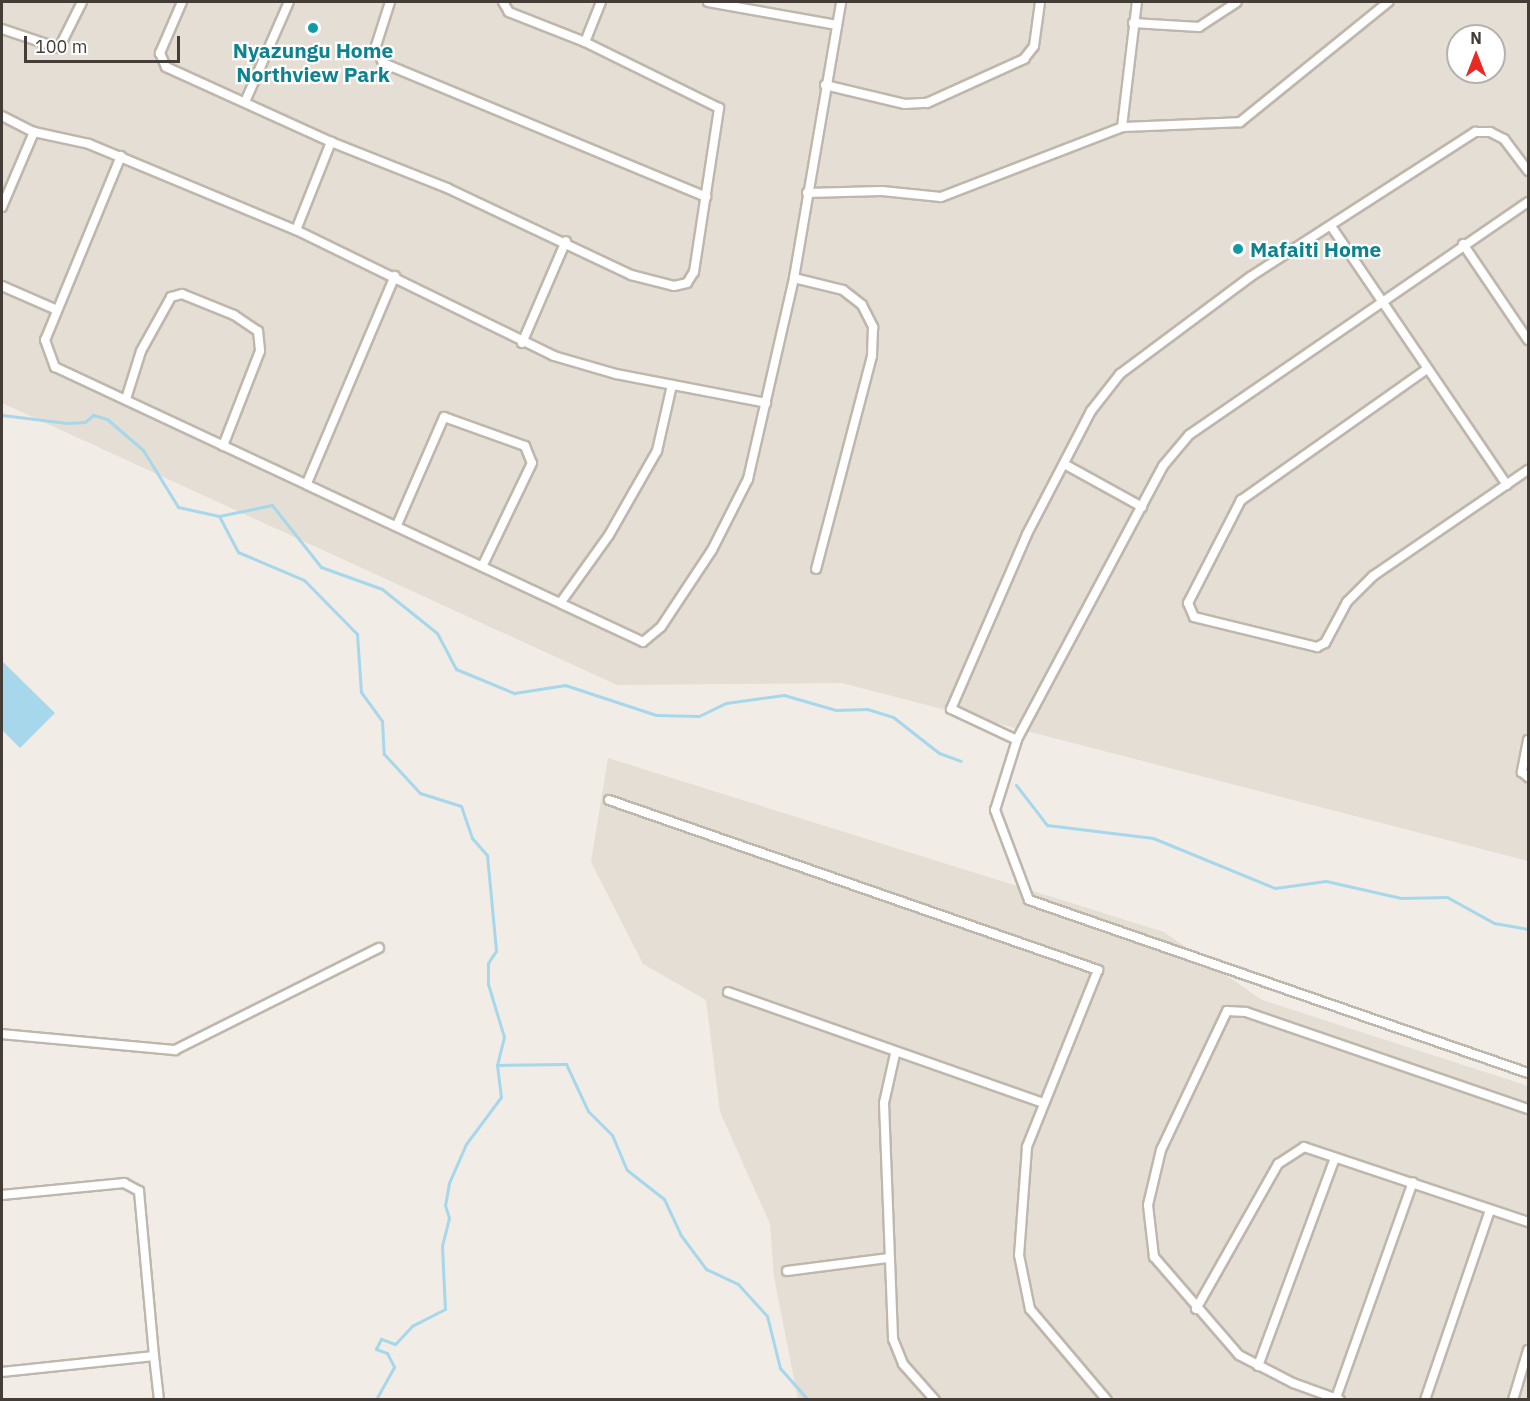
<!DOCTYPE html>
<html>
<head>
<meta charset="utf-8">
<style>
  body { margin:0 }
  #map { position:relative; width:1530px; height:1401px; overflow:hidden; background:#f1ece6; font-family:"IBM Plex Sans",sans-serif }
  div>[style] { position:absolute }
  .residential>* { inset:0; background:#e5ded4 }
  .water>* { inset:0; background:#a6d7ea }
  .stream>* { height:3px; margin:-1.5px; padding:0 1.5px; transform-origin:1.5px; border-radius:1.5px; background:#a6d7ea }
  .roads { filter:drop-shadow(2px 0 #bfb6ac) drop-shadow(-2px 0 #bfb6ac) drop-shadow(0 2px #bfb6ac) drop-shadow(0 -2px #bfb6ac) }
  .minor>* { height:8px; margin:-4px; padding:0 4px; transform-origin:4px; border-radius:4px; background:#fff }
  .dots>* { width:16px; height:16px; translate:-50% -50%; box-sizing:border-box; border:3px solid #fff; border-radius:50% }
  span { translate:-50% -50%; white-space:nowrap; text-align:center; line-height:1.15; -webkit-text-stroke:4.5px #fff; paint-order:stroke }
  .culture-label { font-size:21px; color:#0d838f; font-weight:700 }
  .left { translate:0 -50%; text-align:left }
  .frame { position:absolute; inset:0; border:3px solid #443c36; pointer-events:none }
  .north { position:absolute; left:1446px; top:24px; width:60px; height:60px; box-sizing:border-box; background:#fff; border:2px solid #b4b1af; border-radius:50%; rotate:0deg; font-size:16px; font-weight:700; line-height:24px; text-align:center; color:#443c36 }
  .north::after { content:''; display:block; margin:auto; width:21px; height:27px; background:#ea2924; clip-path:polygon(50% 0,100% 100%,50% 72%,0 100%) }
  .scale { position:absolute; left:24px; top:36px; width:156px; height:27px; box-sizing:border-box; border:3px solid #443c36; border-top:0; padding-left:8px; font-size:18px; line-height:21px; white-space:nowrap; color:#443c36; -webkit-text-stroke:4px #fff; paint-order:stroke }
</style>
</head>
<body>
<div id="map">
  <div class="residential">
    <i style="clip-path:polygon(evenodd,2px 2px,1528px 2px,1528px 861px,842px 683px,617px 685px,2px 403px,2px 2px,1458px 36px,1494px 36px,1494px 72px,1458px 72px,1458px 36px)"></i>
    <i style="clip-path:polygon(608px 758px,1164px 932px,1262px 1000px,1528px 1086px,1528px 1399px,798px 1399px,774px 1277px,770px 1224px,720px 1112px,706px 1000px,643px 964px,591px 862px)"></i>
  </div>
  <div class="water">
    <i style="clip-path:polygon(2px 661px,55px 713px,20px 748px,2px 730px)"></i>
  </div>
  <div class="stream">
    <i style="left:2px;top:415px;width:65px;rotate:7deg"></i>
    <i style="left:67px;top:423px;width:18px;rotate:-3deg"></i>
    <i style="left:85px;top:422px;width:11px;rotate:-41deg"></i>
    <i style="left:93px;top:415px;width:15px;rotate:16deg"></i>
    <i style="left:107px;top:419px;width:48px;rotate:40.7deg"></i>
    <i style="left:143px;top:450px;width:67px;rotate:58.4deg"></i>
    <i style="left:178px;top:507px;width:42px;rotate:12.4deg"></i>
    <i style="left:219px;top:516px;width:41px;rotate:62.2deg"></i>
    <i style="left:238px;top:552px;width:72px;rotate:23deg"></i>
    <i style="left:304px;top:580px;width:76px;rotate:45.5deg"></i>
    <i style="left:357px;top:634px;width:58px;rotate:86.1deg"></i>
    <i style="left:361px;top:692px;width:36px;rotate:54deg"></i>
    <i style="left:382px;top:721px;width:33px;rotate:87deg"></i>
    <i style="left:384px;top:754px;width:53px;rotate:47.3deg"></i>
    <i style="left:420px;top:793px;width:43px;rotate:17.6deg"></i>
    <i style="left:461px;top:806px;width:34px;rotate:71deg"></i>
    <i style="left:472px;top:838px;width:23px;rotate:49deg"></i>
    <i style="left:487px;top:855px;width:96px;rotate:84.6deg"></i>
    <i style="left:496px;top:951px;width:14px;rotate:124deg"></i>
    <i style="left:488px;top:963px;width:21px;rotate:90deg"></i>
    <i style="left:488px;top:984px;width:55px;rotate:73.2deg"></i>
    <i style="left:504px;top:1037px;width:29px;rotate:104deg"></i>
    <i style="left:497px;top:1065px;width:32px;rotate:83deg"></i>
    <i style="left:501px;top:1097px;width:59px;rotate:126.7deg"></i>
    <i style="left:466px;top:1144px;width:43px;rotate:113.6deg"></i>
    <i style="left:449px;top:1183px;width:22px;rotate:100deg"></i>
    <i style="left:445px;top:1205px;width:14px;rotate:73deg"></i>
    <i style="left:449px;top:1218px;width:29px;rotate:104deg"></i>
    <i style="left:442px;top:1246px;width:63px;rotate:87.3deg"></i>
    <i style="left:445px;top:1309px;width:37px;rotate:153deg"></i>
    <i style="left:412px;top:1326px;width:25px;rotate:133deg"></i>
    <i style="left:395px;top:1344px;width:15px;rotate:-160deg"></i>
    <i style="left:381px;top:1339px;width:11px;rotate:117deg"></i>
    <i style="left:376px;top:1349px;width:12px;rotate:20deg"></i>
    <i style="left:387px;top:1353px;width:16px;rotate:63deg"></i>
    <i style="left:394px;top:1367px;width:38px;rotate:119deg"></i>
    <i style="left:219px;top:516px;width:54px;rotate:-11.7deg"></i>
    <i style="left:272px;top:505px;width:79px;rotate:51.7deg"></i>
    <i style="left:321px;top:567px;width:65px;rotate:19.8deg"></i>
    <i style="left:382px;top:589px;width:70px;rotate:38.7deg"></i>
    <i style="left:437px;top:633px;width:41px;rotate:62.2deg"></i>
    <i style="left:456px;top:669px;width:63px;rotate:22.5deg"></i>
    <i style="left:514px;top:693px;width:52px;rotate:-8.9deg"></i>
    <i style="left:565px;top:685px;width:96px;rotate:18.2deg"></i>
    <i style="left:656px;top:715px;width:43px;rotate:1.3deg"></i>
    <i style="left:699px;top:716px;width:30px;rotate:-26deg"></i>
    <i style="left:726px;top:703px;width:59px;rotate:-7.9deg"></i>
    <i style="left:784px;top:695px;width:54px;rotate:16.1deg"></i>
    <i style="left:836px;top:710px;width:31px;rotate:-2deg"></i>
    <i style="left:867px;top:709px;width:27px;rotate:17deg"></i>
    <i style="left:893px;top:717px;width:58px;rotate:38deg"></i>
    <i style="left:939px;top:753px;width:23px;rotate:20deg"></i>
    <i style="left:1016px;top:785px;width:51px;rotate:52.2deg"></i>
    <i style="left:1047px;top:825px;width:107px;rotate:7deg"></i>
    <i style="left:1153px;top:838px;width:132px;rotate:22.3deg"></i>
    <i style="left:1275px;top:888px;width:51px;rotate:-7.8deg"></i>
    <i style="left:1326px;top:881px;width:77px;rotate:12.8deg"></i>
    <i style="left:1401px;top:898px;width:46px;rotate:-1.2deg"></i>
    <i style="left:1447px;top:897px;width:54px;rotate:29deg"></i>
    <i style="left:1494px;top:923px;width:35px;rotate:10deg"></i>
    <i style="left:497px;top:1065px;width:69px;rotate:-0.8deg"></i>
    <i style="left:566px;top:1064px;width:52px;rotate:64.9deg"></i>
    <i style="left:588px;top:1111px;width:34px;rotate:45deg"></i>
    <i style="left:612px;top:1135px;width:38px;rotate:67deg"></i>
    <i style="left:627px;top:1170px;width:47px;rotate:38.1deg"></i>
    <i style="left:664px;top:1199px;width:38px;rotate:65deg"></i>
    <i style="left:680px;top:1234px;width:44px;rotate:53.4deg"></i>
    <i style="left:706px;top:1269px;width:35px;rotate:25deg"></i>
    <i style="left:738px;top:1284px;width:43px;rotate:47.8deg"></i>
    <i style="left:767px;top:1316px;width:54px;rotate:76deg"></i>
    <i style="left:780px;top:1368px;width:43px;rotate:48.8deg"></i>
  </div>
  <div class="roads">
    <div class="minor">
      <i style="left:182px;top:2px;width:56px;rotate:113.3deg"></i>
      <i style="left:160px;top:53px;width:15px;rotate:67deg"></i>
      <i style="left:166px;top:67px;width:181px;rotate:24.4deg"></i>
      <i style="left:331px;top:142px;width:125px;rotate:21.6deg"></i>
      <i style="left:447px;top:188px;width:204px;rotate:25.3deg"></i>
      <i style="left:631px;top:275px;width:44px;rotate:14.3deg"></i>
      <i style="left:674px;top:286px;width:13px;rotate:-13deg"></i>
      <i style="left:687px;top:283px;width:13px;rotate:-58deg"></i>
      <i style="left:694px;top:272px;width:166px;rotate:-81.3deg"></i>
      <i style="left:719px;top:108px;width:149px;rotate:-153.8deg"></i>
      <i style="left:585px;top:42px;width:82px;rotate:-158.5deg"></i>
      <i style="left:509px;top:12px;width:12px;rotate:-121deg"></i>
      <i style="left:390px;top:2px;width:46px;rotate:107.7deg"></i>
      <i style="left:376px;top:46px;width:18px;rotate:68deg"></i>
      <i style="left:383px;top:63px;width:350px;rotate:22.5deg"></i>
      <i style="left:708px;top:2px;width:131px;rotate:10.1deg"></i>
      <i style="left:1133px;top:23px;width:66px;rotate:3.5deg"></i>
      <i style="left:1199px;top:27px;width:45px;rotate:-33.3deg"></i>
      <i style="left:2px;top:29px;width:60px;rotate:18.4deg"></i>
      <i style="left:59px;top:48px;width:51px;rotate:-63.4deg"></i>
      <i style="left:585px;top:42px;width:43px;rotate:-68.2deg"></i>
      <i style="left:825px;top:85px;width:82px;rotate:13.4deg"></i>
      <i style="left:905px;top:104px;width:22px;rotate:-3deg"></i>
      <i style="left:927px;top:103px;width:107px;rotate:-24.4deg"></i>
      <i style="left:1024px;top:59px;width:16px;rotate:-52deg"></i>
      <i style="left:1034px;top:46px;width:44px;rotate:-82.2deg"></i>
      <i style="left:245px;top:102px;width:109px;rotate:-66.3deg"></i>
      <i style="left:2px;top:116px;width:36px;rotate:27deg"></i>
      <i style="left:1122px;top:127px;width:118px;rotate:-2.4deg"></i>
      <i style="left:1240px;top:122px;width:191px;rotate:-39deg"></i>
      <i style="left:121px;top:156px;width:199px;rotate:112.4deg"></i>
      <i style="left:45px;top:340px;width:29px;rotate:70deg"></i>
      <i style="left:55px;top:367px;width:649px;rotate:25.06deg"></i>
      <i style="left:643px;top:642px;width:23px;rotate:-40deg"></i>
      <i style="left:661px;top:627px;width:92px;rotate:-56.5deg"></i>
      <i style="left:712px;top:550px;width:80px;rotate:-63.1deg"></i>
      <i style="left:748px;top:479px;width:206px;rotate:-77.1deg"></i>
      <i style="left:794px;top:278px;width:280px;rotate:-80.3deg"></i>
      <i style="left:807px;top:193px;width:75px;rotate:-1.5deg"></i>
      <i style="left:882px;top:191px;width:59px;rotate:5.8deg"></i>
      <i style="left:941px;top:197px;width:194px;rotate:-21.1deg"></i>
      <i style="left:1122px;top:127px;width:126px;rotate:-83.2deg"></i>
      <i style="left:1528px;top:202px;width:411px;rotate:145.5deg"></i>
      <i style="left:1189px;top:435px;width:40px;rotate:130deg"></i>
      <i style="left:1163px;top:466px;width:310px;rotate:118.1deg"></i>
      <i style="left:1017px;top:740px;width:73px;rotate:107.4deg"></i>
      <i style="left:995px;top:810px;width:96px;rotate:69.3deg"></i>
      <i style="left:1029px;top:900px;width:528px;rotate:19.12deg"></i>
      <i style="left:2px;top:207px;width:82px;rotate:-66.9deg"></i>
      <i style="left:34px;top:132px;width:56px;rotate:12.3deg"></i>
      <i style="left:89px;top:144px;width:224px;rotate:22.6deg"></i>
      <i style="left:296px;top:230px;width:287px;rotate:26deg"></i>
      <i style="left:554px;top:356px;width:65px;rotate:16.2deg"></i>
      <i style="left:616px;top:374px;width:153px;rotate:10.9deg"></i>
      <i style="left:1331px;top:226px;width:313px;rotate:55.8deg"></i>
      <i style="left:296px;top:230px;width:95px;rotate:-68.3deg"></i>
      <i style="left:1463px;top:244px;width:116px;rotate:55.9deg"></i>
      <i style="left:794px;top:278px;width:50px;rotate:13.8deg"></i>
      <i style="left:843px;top:290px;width:24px;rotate:38deg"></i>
      <i style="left:862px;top:305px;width:25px;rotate:63deg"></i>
      <i style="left:873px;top:327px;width:29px;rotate:92deg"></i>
      <i style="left:872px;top:356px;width:220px;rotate:104.7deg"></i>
      <i style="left:2px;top:286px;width:60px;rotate:23.6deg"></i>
      <i style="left:522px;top:343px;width:111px;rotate:-66.7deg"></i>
      <i style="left:1427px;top:369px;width:228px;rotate:144.8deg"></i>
      <i style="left:1241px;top:500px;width:116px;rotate:117.2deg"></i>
      <i style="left:1188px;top:603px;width:15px;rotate:67deg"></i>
      <i style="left:1194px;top:617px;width:127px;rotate:13.7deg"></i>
      <i style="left:1317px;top:647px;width:9px;rotate:-27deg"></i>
      <i style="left:1325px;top:643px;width:47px;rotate:-61.8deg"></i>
      <i style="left:1347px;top:602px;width:37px;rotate:-45deg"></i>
      <i style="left:1373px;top:576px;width:188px;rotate:-34.4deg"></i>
      <i style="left:126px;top:399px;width:50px;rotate:-72.6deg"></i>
      <i style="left:141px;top:351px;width:62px;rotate:-60.9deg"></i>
      <i style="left:171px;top:297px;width:11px;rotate:-15deg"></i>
      <i style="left:182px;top:294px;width:56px;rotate:22deg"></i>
      <i style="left:234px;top:315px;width:29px;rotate:34deg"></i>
      <i style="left:258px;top:331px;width:20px;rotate:84deg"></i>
      <i style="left:260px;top:351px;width:102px;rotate:111.3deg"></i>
      <i style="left:1066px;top:465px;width:87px;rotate:28.9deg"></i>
      <i style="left:307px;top:483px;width:225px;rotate:-67deg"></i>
      <i style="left:397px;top:525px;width:118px;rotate:-66.5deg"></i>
      <i style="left:444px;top:417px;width:86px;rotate:19.7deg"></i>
      <i style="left:525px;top:446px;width:18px;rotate:68deg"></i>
      <i style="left:532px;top:463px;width:113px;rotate:115.7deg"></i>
      <i style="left:561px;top:602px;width:82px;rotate:-54.4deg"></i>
      <i style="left:609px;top:535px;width:97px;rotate:-60.3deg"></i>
      <i style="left:657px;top:451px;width:68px;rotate:-77.2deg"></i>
      <i style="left:1017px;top:740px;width:73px;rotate:-154.8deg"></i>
      <i style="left:951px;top:709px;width:191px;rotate:-66.5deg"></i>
      <i style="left:1027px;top:534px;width:139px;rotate:-62.5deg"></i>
      <i style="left:1091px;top:411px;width:47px;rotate:-51.9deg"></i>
      <i style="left:1120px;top:374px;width:162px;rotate:-36.7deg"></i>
      <i style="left:1250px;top:277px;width:268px;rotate:-32.8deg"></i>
      <i style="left:1475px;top:132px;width:15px"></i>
      <i style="left:1490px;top:132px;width:16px;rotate:27deg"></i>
      <i style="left:1504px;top:139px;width:40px;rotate:53deg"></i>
      <i style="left:1528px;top:740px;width:33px;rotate:101deg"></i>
      <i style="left:1522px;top:772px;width:8px;rotate:40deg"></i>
      <i style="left:609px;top:800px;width:518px;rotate:19.17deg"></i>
      <i style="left:1098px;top:970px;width:191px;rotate:111.9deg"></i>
      <i style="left:1027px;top:1147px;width:108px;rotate:94.2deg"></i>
      <i style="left:1019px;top:1255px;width:55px;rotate:78.5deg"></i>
      <i style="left:1030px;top:1309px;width:119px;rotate:49.8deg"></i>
      <i style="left:728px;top:992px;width:332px;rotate:19.4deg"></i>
      <i style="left:2px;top:1034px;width:174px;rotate:5.3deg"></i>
      <i style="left:175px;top:1050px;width:228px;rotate:-26.6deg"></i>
      <i style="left:895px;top:1054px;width:50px;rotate:102.7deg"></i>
      <i style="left:884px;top:1103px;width:236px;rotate:87.8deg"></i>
      <i style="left:893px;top:1339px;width:27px;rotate:68deg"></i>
      <i style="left:903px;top:1364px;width:48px;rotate:48.4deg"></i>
      <i style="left:2px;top:1195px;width:123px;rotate:-5.6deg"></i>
      <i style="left:124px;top:1183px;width:17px;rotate:28deg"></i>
      <i style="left:139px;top:1191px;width:166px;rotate:84.8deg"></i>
      <i style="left:154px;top:1356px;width:153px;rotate:174deg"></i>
      <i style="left:787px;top:1271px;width:103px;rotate:-7.3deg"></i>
      <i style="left:1196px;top:1309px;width:167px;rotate:-60.5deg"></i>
      <i style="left:1278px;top:1164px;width:31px;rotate:-33deg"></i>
      <i style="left:1304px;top:1147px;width:236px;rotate:18.5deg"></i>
      <i style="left:154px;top:1356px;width:44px;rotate:83.5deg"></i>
      <i style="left:1258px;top:1366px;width:222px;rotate:-69.7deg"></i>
      <i style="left:1336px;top:1398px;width:229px;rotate:-70.4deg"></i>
      <i style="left:1340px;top:1400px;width:50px;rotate:-160.1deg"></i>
      <i style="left:1293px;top:1383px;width:61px;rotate:-152.6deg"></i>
      <i style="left:1239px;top:1355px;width:130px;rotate:-130.9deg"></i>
      <i style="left:1154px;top:1257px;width:52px;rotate:-96.6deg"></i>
      <i style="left:1148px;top:1205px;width:57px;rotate:-76.7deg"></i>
      <i style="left:1161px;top:1150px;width:154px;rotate:-64.6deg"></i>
      <i style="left:1227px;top:1011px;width:19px;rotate:3deg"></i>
      <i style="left:1246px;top:1012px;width:298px;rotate:19deg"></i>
      <i style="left:1425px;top:1400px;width:201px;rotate:-71.1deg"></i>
      <i style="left:1513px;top:1400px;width:52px;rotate:-73.3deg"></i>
    </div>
  </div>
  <div class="dots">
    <i style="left:313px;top:28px;background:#0f9aa8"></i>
    <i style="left:1238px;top:249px;background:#0f9aa8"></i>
  </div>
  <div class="culture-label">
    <span style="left:313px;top:62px">Nyazungu Home<br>Northview Park</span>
    <span class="left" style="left:1250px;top:249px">Mafaiti Home</span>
  </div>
  <div class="frame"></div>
  <div class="north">N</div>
  <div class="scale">100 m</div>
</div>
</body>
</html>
